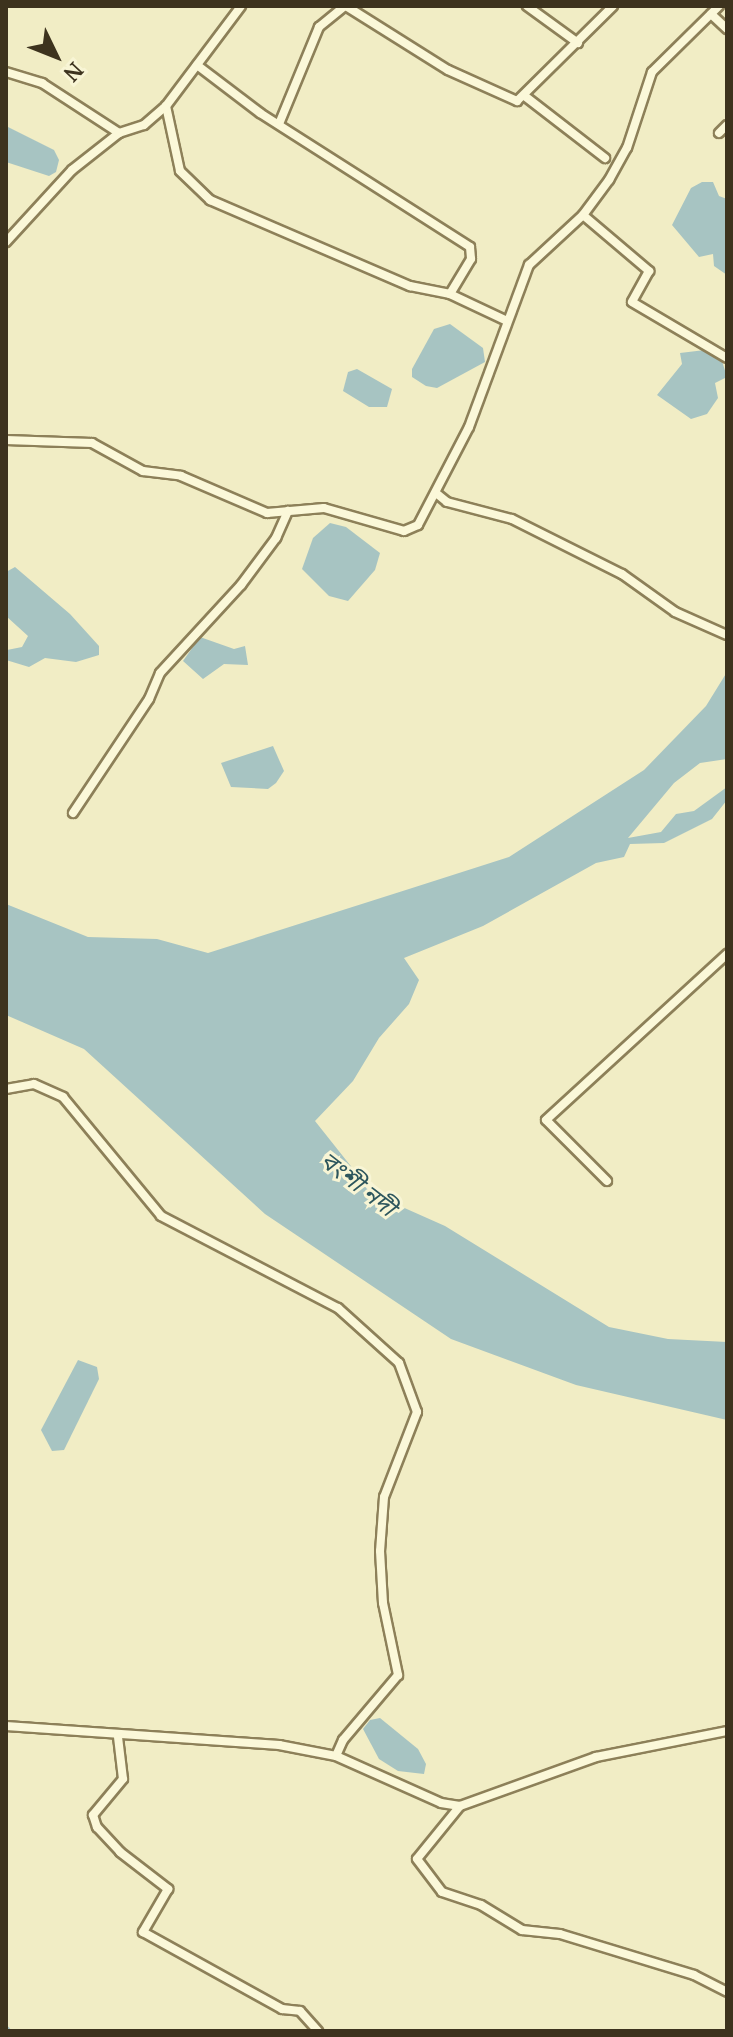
<!DOCTYPE html>
<html>
<head>
<meta charset="utf-8">
<style>
  body { margin:0 }
  #map { position:relative; width:733px; height:2037px; overflow:hidden; background:#f1edc5; font-family:"PT Serif","Noto Sans Bengali",serif }
  div>[style] { position:absolute }
  .water>* { inset:0; background:#a7c4c2 }
  .canal>* { height:8px; margin:-4px; padding:0 4px; transform-origin:4px; border-radius:4px; background:#a7c4c2 }
  .roads { filter:drop-shadow(2px 0 #8d8059) drop-shadow(-2px 0 #8d8059) drop-shadow(0 2px #8d8059) drop-shadow(0 -2px #8d8059) }
  .street>* { height:8px; margin:-4px; padding:0 4px; transform-origin:4px; border-radius:4px; background:#fbf8d9 }
  span { translate:-50% -50%; white-space:nowrap; text-align:center; line-height:1.15; -webkit-text-stroke:6px #f8f5d5; paint-order:stroke }
  .water-label { font-size:24px; color:#2d565d; font-style:italic }
  .frame { position:absolute; inset:0; border:8px solid #3d331e; pointer-events:none }
  .north { position:absolute; left:16px; top:16px; width:80px; height:80px; -webkit-text-stroke:6px #f8f5d5; paint-order:stroke; rotate:133deg; font-size:22px; font-weight:700; line-height:32px; text-align:center; color:#3d331e }
  .north::after { content:''; display:block; margin:auto; width:28px; height:36px; background:#3d331e; clip-path:polygon(50% 0,100% 100%,50% 72%,0 100%) }
</style>
</head>
<body>
<div id="map">
  <div class="water">
    <i style="clip-path:polygon(6px 126px,54px 150px,59px 160px,56px 172px,49px 176px,6px 162px)"></i>
    <i style="clip-path:polygon(702px 182px,713px 182px,719px 196px,727px 199px,727px 275px,714px 266px,713px 254px,699px 257px,672px 225px,691px 188px)"></i>
    <i style="clip-path:polygon(450px 324px,483px 348px,485px 362px,437px 388px,426px 386px,412px 377px,412px 369px,434px 329px)"></i>
    <i style="clip-path:polygon(705px 350px,722px 361px,727px 377px,715px 383px,718px 398px,707px 414px,691px 419px,657px 395px,682px 364px,680px 353px)"></i>
    <i style="clip-path:polygon(357px 369px,392px 389px,387px 407px,369px 407px,343px 391px,348px 372px)"></i>
    <i style="clip-path:polygon(330px 523px,346px 527px,380px 553px,375px 570px,348px 601px,329px 596px,302px 569px,313px 538px)"></i>
    <i style="clip-path:polygon(15px 567px,70px 614px,99px 646px,99px 655px,76px 662px,45px 658px,29px 667px,6px 660px,7px 650px,22px 647px,28px 636px,6px 616px,6px 572px)"></i>
    <i style="clip-path:polygon(200px 637px,234px 649px,245px 646px,248px 665px,224px 664px,203px 679px,183px 661px)"></i>
    <i style="clip-path:polygon(727px 672px,727px 759px,700px 763px,674px 783px,628px 838px,661px 832px,676px 814px,694px 811px,727px 787px,727px 800px,712px 819px,664px 843px,630px 844px,624px 857px,596px 863px,483px 926px,404px 958px,419px 980px,409px 1004px,379px 1038px,353px 1081px,315px 1121px,373px 1194px,445px 1226px,609px 1327px,668px 1339px,727px 1342px,727px 1420px,576px 1385px,451px 1339px,265px 1214px,84px 1049px,6px 1015px,6px 904px,88px 937px,157px 939px,208px 953px,409px 889px,509px 857px,644px 770px,706px 706px)"></i>
    <i style="clip-path:polygon(273px 746px,284px 771px,276px 783px,268px 789px,231px 787px,221px 763px)"></i>
    <i style="clip-path:polygon(78px 1360px,97px 1367px,99px 1379px,64px 1450px,52px 1451px,41px 1430px)"></i>
    <i style="clip-path:polygon(380px 1718px,418px 1749px,426px 1764px,424px 1774px,398px 1771px,379px 1759px,363px 1729px,370px 1720px)"></i>
  </div>
  <div class="canal">
    <i style="left:6px;top:2030px;width:1px;rotate:45deg"></i>
  </div>
  <div class="roads">
    <div class="street">
      <i style="left:346px;top:6px;width:120px;rotate:32.1deg"></i>
      <i style="left:448px;top:70px;width:76px;rotate:24.2deg"></i>
      <i style="left:517px;top:101px;width:135px;rotate:-44.7deg"></i>
      <i style="left:527px;top:6px;width:63px;rotate:36deg"></i>
      <i style="left:711px;top:14px;width:22px;rotate:43deg"></i>
      <i style="left:197px;top:65px;width:79px;rotate:37.3deg"></i>
      <i style="left:260px;top:113px;width:249px;rotate:32.5deg"></i>
      <i style="left:470px;top:247px;width:12px;rotate:85deg"></i>
      <i style="left:471px;top:259px;width:41px;rotate:121deg"></i>
      <i style="left:6px;top:72px;width:38px;rotate:17deg"></i>
      <i style="left:42px;top:83px;width:92px;rotate:33deg"></i>
      <i style="left:526px;top:97px;width:100px;rotate:37.7deg"></i>
      <i style="left:166px;top:106px;width:66px;rotate:77.8deg"></i>
      <i style="left:180px;top:171px;width:42px;rotate:44deg"></i>
      <i style="left:210px;top:200px;width:218px;rotate:23.3deg"></i>
      <i style="left:410px;top:286px;width:41px;rotate:11.3deg"></i>
      <i style="left:450px;top:294px;width:63px;rotate:25.3deg"></i>
      <i style="left:279px;top:124px;width:105px;rotate:-67.6deg"></i>
      <i style="left:319px;top:27px;width:33px;rotate:-39deg"></i>
      <i style="left:719px;top:133px;width:11px;rotate:-45deg"></i>
      <i style="left:583px;top:215px;width:87px;rotate:40.3deg"></i>
      <i style="left:649px;top:271px;width:35px;rotate:119deg"></i>
      <i style="left:632px;top:302px;width:110px;rotate:30.5deg"></i>
      <i style="left:6px;top:242px;width:98px;rotate:-47.5deg"></i>
      <i style="left:72px;top:170px;width:60px;rotate:-38.2deg"></i>
      <i style="left:119px;top:133px;width:26px;rotate:-18deg"></i>
      <i style="left:144px;top:125px;width:29px;rotate:-41deg"></i>
      <i style="left:166px;top:106px;width:125px;rotate:-53.1deg"></i>
      <i style="left:6px;top:440px;width:86px;rotate:2deg"></i>
      <i style="left:92px;top:443px;width:58px;rotate:28.8deg"></i>
      <i style="left:143px;top:471px;width:38px;rotate:7deg"></i>
      <i style="left:181px;top:476px;width:94px;rotate:23.3deg"></i>
      <i style="left:267px;top:513px;width:57px;rotate:-5deg"></i>
      <i style="left:324px;top:508px;width:83px;rotate:16deg"></i>
      <i style="left:404px;top:531px;width:15px;rotate:-23deg"></i>
      <i style="left:418px;top:525px;width:110px;rotate:-62.5deg"></i>
      <i style="left:469px;top:427px;width:173px;rotate:-69.7deg"></i>
      <i style="left:529px;top:265px;width:74px;rotate:-42.8deg"></i>
      <i style="left:583px;top:215px;width:44px;rotate:-53.4deg"></i>
      <i style="left:609px;top:180px;width:37px;rotate:-61deg"></i>
      <i style="left:627px;top:148px;width:80px;rotate:-71.8deg"></i>
      <i style="left:652px;top:72px;width:94px;rotate:-44.6deg"></i>
      <i style="left:436px;top:493px;width:14px;rotate:39deg"></i>
      <i style="left:447px;top:502px;width:67px;rotate:14.7deg"></i>
      <i style="left:512px;top:519px;width:123px;rotate:26.6deg"></i>
      <i style="left:622px;top:574px;width:65px;rotate:35.6deg"></i>
      <i style="left:675px;top:612px;width:57px;rotate:23.9deg"></i>
      <i style="left:73px;top:813px;width:137px;rotate:-56.3deg"></i>
      <i style="left:149px;top:699px;width:28px;rotate:-67deg"></i>
      <i style="left:160px;top:673px;width:120px;rotate:-47.4deg"></i>
      <i style="left:241px;top:585px;width:59px;rotate:-53.3deg"></i>
      <i style="left:276px;top:538px;width:30px;rotate:-66deg"></i>
      <i style="left:6px;top:1089px;width:28px;rotate:-10deg"></i>
      <i style="left:34px;top:1084px;width:32px;rotate:24deg"></i>
      <i style="left:63px;top:1097px;width:154px;rotate:50.5deg"></i>
      <i style="left:161px;top:1216px;width:199px;rotate:27.5deg"></i>
      <i style="left:338px;top:1308px;width:82px;rotate:42deg"></i>
      <i style="left:399px;top:1363px;width:52px;rotate:69.8deg"></i>
      <i style="left:417px;top:1412px;width:91px;rotate:111.2deg"></i>
      <i style="left:384px;top:1497px;width:54px;rotate:94.2deg"></i>
      <i style="left:380px;top:1551px;width:52px;rotate:86.7deg"></i>
      <i style="left:383px;top:1603px;width:74px;rotate:78.2deg"></i>
      <i style="left:398px;top:1675px;width:85px;rotate:130.2deg"></i>
      <i style="left:343px;top:1740px;width:17px;rotate:114deg"></i>
      <i style="left:607px;top:1181px;width:86px;rotate:-135deg"></i>
      <i style="left:546px;top:1120px;width:246px;rotate:-42.5deg"></i>
      <i style="left:6px;top:1726px;width:274px;rotate:4deg"></i>
      <i style="left:279px;top:1745px;width:58px;rotate:10.9deg"></i>
      <i style="left:336px;top:1756px;width:115px;rotate:24.1deg"></i>
      <i style="left:441px;top:1803px;width:19px;rotate:9deg"></i>
      <i style="left:460px;top:1806px;width:145px;rotate:-19.8deg"></i>
      <i style="left:596px;top:1757px;width:134px;rotate:-11.2deg"></i>
      <i style="left:118px;top:1737px;width:42px;rotate:83.2deg"></i>
      <i style="left:123px;top:1779px;width:47px;rotate:129.8deg"></i>
      <i style="left:93px;top:1815px;width:13px;rotate:72deg"></i>
      <i style="left:97px;top:1827px;width:34px;rotate:47deg"></i>
      <i style="left:120px;top:1852px;width:61px;rotate:37.6deg"></i>
      <i style="left:168px;top:1889px;width:50px;rotate:120.2deg"></i>
      <i style="left:143px;top:1932px;width:159px;rotate:29deg"></i>
      <i style="left:282px;top:2009px;width:18px;rotate:6deg"></i>
      <i style="left:300px;top:2011px;width:27px;rotate:48deg"></i>
      <i style="left:460px;top:1806px;width:68px;rotate:129.1deg"></i>
      <i style="left:417px;top:1859px;width:41px;rotate:52.9deg"></i>
      <i style="left:442px;top:1892px;width:41px;rotate:18.4deg"></i>
      <i style="left:481px;top:1905px;width:48px;rotate:31.4deg"></i>
      <i style="left:522px;top:1930px;width:38px;rotate:6deg"></i>
      <i style="left:560px;top:1934px;width:140px;rotate:17deg"></i>
      <i style="left:694px;top:1975px;width:37px;rotate:27deg"></i>
    </div>
  </div>
  <div class="water-label">
    <span style="left:358px;top:1184px;rotate:38deg">বংশী নদী</span>
  </div>
  <div class="frame"></div>
  <div class="north">N</div>
</div>
</body>
</html>
